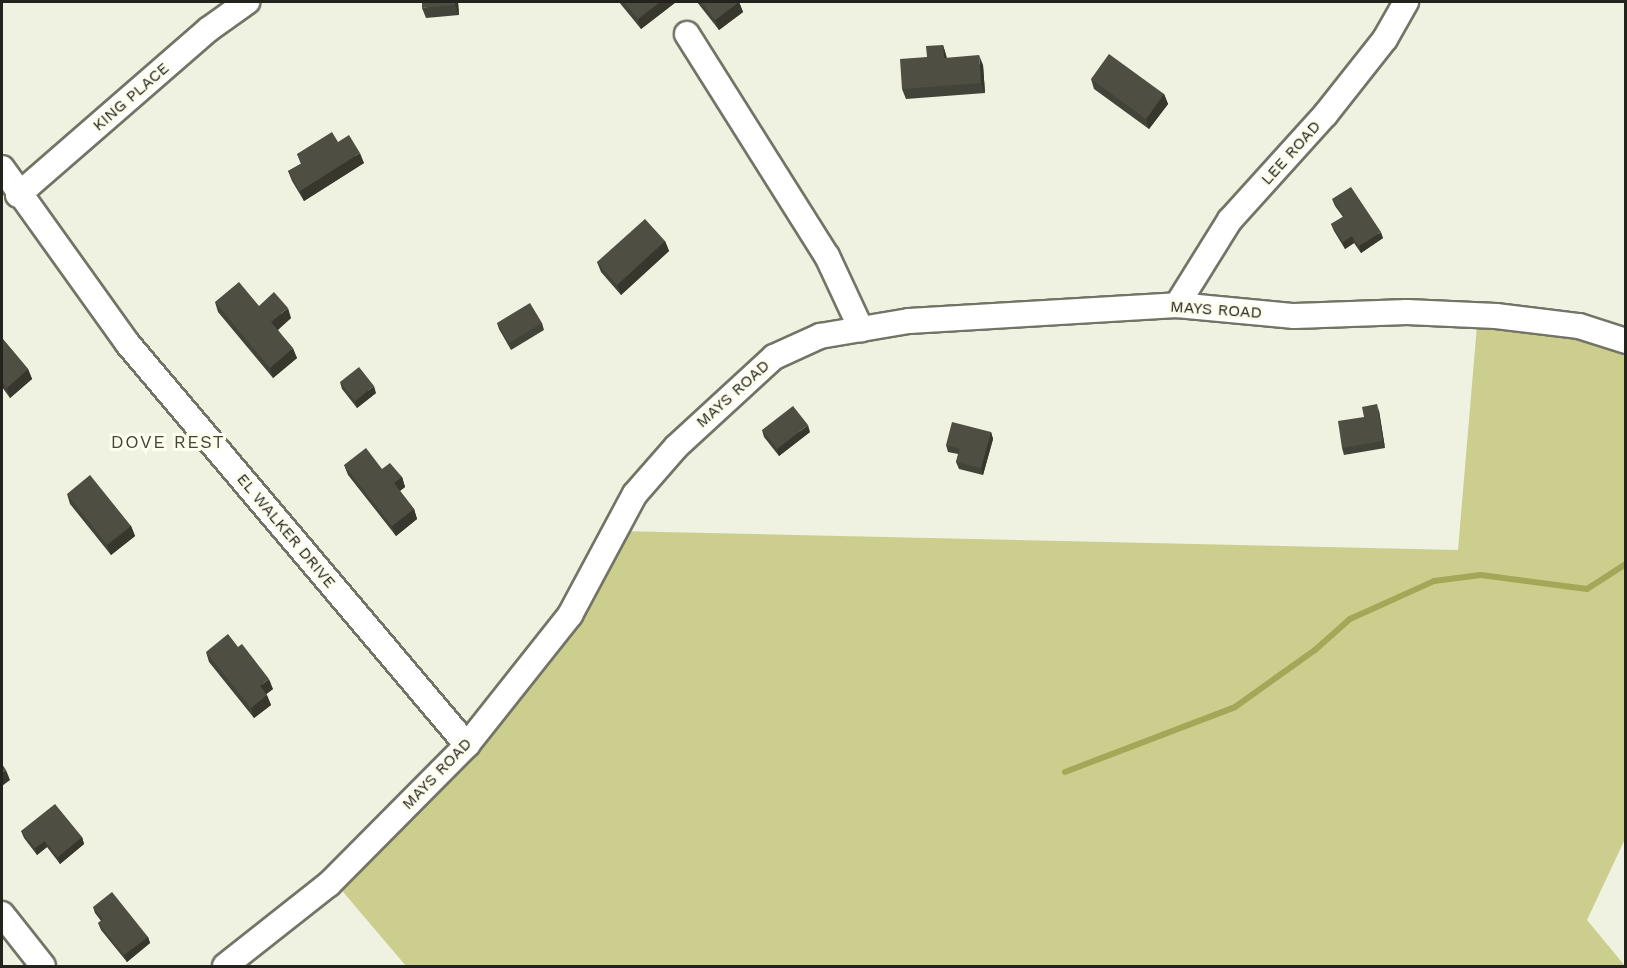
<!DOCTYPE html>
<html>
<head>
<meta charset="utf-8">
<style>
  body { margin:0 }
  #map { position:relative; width:1627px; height:968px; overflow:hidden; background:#eff1e1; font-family:"Work Sans",sans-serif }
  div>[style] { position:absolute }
  .green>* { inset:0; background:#cbce8d }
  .stream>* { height:6px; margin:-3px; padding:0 3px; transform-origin:3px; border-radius:3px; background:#a4a658 }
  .roads { filter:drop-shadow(2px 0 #737466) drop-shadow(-2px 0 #737466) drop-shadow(0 2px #737466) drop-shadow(0 -2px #737466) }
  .minor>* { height:24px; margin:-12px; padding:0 12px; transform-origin:12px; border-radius:12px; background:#fff }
  .wall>* { inset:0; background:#434439 }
  .shaded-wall>* { inset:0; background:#37372e }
  .building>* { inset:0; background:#4e4f42 }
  span { translate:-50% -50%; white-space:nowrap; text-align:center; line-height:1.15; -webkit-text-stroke:6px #fdfeee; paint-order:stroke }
  .street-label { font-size:16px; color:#22231d }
  .neighbourhood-label { font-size:18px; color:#444538; letter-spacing:1.5px }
  .frame { position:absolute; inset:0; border:3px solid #22231d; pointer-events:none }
</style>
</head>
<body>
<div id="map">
  <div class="green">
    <i style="clip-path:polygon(1479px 302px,1625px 334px,1625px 839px,1587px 920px,1625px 966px,406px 966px,327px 873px,533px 666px,617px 531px,1458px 550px)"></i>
  </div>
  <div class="stream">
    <i style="left:1065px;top:772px;width:182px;rotate:-20.9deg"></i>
    <i style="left:1235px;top:707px;width:98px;rotate:-35.5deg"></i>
    <i style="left:1315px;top:650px;width:47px;rotate:-41.5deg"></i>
    <i style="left:1350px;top:619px;width:92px;rotate:-24.3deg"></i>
    <i style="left:1434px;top:581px;width:47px;rotate:-7.3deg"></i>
    <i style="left:1481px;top:575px;width:107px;rotate:7.5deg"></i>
    <i style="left:1587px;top:589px;width:46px;rotate:-32.7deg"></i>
  </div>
  <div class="roads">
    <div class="minor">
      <i style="left:687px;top:34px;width:262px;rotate:57.8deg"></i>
      <i style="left:827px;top:256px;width:81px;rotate:65deg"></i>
      <i style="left:2px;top:168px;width:216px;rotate:54.4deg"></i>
      <i style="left:128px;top:344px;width:525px;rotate:49.79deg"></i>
      <i style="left:18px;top:195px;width:253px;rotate:-41deg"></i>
      <i style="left:209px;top:29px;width:47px;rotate:-35.4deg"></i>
      <i style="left:1177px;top:305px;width:100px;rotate:-58.1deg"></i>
      <i style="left:1230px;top:220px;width:142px;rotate:-47.9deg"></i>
      <i style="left:1325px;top:115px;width:97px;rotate:-51.7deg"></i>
      <i style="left:1385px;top:39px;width:43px;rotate:-60.4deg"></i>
      <i style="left:2px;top:914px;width:66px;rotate:51.7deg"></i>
      <i style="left:225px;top:966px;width:132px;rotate:-38.3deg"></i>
      <i style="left:329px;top:884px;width:196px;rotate:-45.2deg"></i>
      <i style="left:467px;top:745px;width:166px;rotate:-51.6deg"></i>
      <i style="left:570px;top:615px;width:137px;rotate:-61.8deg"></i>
      <i style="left:635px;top:494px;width:62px;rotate:-48.9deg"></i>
      <i style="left:676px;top:447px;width:133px;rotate:-42.6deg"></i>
      <i style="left:774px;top:357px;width:51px;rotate:-24.5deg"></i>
      <i style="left:820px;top:336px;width:90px;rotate:-9.6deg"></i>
      <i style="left:909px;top:321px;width:268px;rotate:-3.4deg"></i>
      <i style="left:1177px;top:305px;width:118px;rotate:5.4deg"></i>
      <i style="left:1294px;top:316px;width:113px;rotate:-2deg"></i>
      <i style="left:1407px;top:312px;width:89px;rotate:2.6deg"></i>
      <i style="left:1496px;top:316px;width:84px;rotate:6.9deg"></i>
      <i style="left:1579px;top:326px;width:49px;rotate:17.7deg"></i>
    </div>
  </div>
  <div class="wall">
    <i style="clip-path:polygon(458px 2px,459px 15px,426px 18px,422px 8px)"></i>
    <i style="clip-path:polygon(619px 2px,676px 2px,641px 29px)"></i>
    <i style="clip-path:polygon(697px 2px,739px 2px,743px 12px,719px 30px)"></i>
    <i style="clip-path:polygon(943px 45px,947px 58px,983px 65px,985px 93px,906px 99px,902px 89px,927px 57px)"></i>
    <i style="clip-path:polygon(1091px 79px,1164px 94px,1168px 104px,1149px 129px,1094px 89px)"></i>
    <i style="clip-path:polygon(338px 142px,364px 163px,304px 201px,292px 181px,288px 171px,301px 164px,297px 154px)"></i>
    <i style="clip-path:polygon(1332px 199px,1383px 238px,1361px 253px,1354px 243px,1345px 249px,1334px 231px,1331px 224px,1343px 217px,1335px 206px)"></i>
    <i style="clip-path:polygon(665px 241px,669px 251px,621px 295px,601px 272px,597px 262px)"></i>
    <i style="clip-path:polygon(215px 302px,259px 306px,291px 318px,278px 330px,297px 358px,273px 378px,218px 312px)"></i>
    <i style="clip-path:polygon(497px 323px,542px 323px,544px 330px,511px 350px,499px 329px)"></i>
    <i style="clip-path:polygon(2px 338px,28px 369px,32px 379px,10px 398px,2px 387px)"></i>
    <i style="clip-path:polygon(340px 382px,376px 393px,357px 408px,342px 389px)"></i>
    <i style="clip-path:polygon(1379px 411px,1385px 448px,1344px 455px,1342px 448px,1364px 417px)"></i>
    <i style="clip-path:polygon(762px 430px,810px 432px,779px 456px,764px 437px)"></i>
    <i style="clip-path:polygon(991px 432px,993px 439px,983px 475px,959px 469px,956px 462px,958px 454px,948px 452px,946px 445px)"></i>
    <i style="clip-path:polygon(344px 465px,382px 469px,402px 477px,405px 487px,400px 491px,414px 509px,417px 519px,396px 536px,348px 475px)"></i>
    <i style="clip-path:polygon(67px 494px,131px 526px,135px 536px,111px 555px,70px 504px)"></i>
    <i style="clip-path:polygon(206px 652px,273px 689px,266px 694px,271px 705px,254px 718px,209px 662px)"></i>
    <i style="clip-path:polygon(21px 831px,82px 837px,84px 844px,60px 864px,47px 847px,37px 855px,24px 838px)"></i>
    <i style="clip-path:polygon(93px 907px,148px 937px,150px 943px,127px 962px,101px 930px,98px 923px,101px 921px,95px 913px)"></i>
  </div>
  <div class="shaded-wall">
    <i style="clip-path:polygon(455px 2px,458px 2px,459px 15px,455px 5px)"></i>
    <i style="clip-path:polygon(660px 2px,676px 2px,641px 29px,638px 19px)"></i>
    <i style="clip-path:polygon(739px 2px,743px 12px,719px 30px,715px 20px)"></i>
    <i style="clip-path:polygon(943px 45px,946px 55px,947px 68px,944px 58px)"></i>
    <i style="clip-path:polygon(979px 55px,983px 65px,985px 93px,981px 83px)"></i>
    <i style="clip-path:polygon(1164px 94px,1168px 104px,1149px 129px,1146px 119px)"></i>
    <i style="clip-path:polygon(360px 153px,364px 163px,304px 201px,300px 191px)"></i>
    <i style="clip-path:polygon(1381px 232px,1383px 238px,1361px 253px,1359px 246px)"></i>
    <i style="clip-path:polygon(1352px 236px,1354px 243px,1345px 249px,1343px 242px)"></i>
    <i style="clip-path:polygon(665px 241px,669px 251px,621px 295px,617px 285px)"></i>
    <i style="clip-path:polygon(288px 308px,291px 318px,275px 332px,271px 322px)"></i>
    <i style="clip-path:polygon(293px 348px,297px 358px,273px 378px,270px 368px)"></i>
    <i style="clip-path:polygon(28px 369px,32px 379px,10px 398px,7px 388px)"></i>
    <i style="clip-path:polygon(374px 386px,376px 393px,357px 408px,355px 401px)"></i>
    <i style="clip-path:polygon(1377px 404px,1379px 411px,1385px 448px,1383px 441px)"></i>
    <i style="clip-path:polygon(808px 425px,810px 432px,779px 456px,777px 449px)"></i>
    <i style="clip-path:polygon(991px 432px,993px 439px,983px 475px,981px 468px)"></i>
    <i style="clip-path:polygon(402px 477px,405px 487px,397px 493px,394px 483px)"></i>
    <i style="clip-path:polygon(414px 509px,417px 519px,396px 536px,392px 526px)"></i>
    <i style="clip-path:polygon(131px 526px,135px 536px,111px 555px,107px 545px)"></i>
    <i style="clip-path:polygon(269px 679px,273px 689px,264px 696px,260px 686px)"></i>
    <i style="clip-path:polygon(267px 695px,271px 705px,254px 718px,251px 708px)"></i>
    <i style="clip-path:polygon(6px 770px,10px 780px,2px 786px,2px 773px)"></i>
    <i style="clip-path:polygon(82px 837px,84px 844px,60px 864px,58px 857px)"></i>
    <i style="clip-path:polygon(45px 841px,47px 847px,37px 855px,35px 848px)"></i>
    <i style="clip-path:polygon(148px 937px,150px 943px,127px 962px,124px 955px)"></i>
  </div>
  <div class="building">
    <i style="clip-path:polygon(422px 2px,455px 2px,455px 5px,422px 8px)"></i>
    <i style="clip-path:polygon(624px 2px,660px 2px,638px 19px)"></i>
    <i style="clip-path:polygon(701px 2px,739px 2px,715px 20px)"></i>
    <i style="clip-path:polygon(943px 45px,944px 58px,979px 55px,981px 83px,902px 89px,900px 59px,927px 57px,926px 46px)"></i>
    <i style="clip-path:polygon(1109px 54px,1164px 94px,1146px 119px,1091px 79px)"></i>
    <i style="clip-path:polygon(332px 132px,338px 142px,349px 135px,360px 153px,300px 191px,288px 171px,302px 163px,297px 154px)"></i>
    <i style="clip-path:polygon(1351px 187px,1381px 232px,1359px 246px,1352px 236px,1343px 242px,1331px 224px,1344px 216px,1332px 199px)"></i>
    <i style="clip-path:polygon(645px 219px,665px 241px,617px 285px,597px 262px)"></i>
    <i style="clip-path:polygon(239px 282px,259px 306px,274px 292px,288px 308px,271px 322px,293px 348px,270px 368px,215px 302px)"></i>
    <i style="clip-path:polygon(530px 303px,542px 323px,509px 343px,497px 323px)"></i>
    <i style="clip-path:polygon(2px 338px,28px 369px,7px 388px,2px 382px)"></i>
    <i style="clip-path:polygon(359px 367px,374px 386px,355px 401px,340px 382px)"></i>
    <i style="clip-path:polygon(1377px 404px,1383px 441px,1342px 448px,1338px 421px,1364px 417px,1362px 407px)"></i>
    <i style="clip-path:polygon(793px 406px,808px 425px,777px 449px,762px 430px)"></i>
    <i style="clip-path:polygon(952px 422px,991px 432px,981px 468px,956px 462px,960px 449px,946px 445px)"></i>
    <i style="clip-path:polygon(366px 448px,382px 469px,390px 463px,402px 477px,394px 483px,414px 509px,392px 526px,344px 465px)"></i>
    <i style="clip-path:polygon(90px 475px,131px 526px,107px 545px,67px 494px)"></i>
    <i style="clip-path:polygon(228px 634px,238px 647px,242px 644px,269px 679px,260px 686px,267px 695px,251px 708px,206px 652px)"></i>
    <i style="clip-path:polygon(2px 764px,6px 770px,2px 773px)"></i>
    <i style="clip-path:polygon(55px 804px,82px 837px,58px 857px,45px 841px,35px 848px,21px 831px)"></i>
    <i style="clip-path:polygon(112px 892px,148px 937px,124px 955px,98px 923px,103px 919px,93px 907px)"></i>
  </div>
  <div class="street-label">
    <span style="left:131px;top:97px;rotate:-41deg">KING PLACE</span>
    <span style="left:1291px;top:153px;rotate:-48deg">LEE ROAD</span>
    <span style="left:1216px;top:310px;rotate:4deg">MAYS ROAD</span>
    <span style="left:733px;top:394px;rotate:-42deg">MAYS ROAD</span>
    <span style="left:286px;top:531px;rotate:50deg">EL WALKER DRIVE</span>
    <span style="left:437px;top:774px;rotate:-46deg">MAYS ROAD</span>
  </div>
  <div class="neighbourhood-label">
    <span style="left:168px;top:442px">DOVE REST</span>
  </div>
  <div class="frame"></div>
</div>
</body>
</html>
